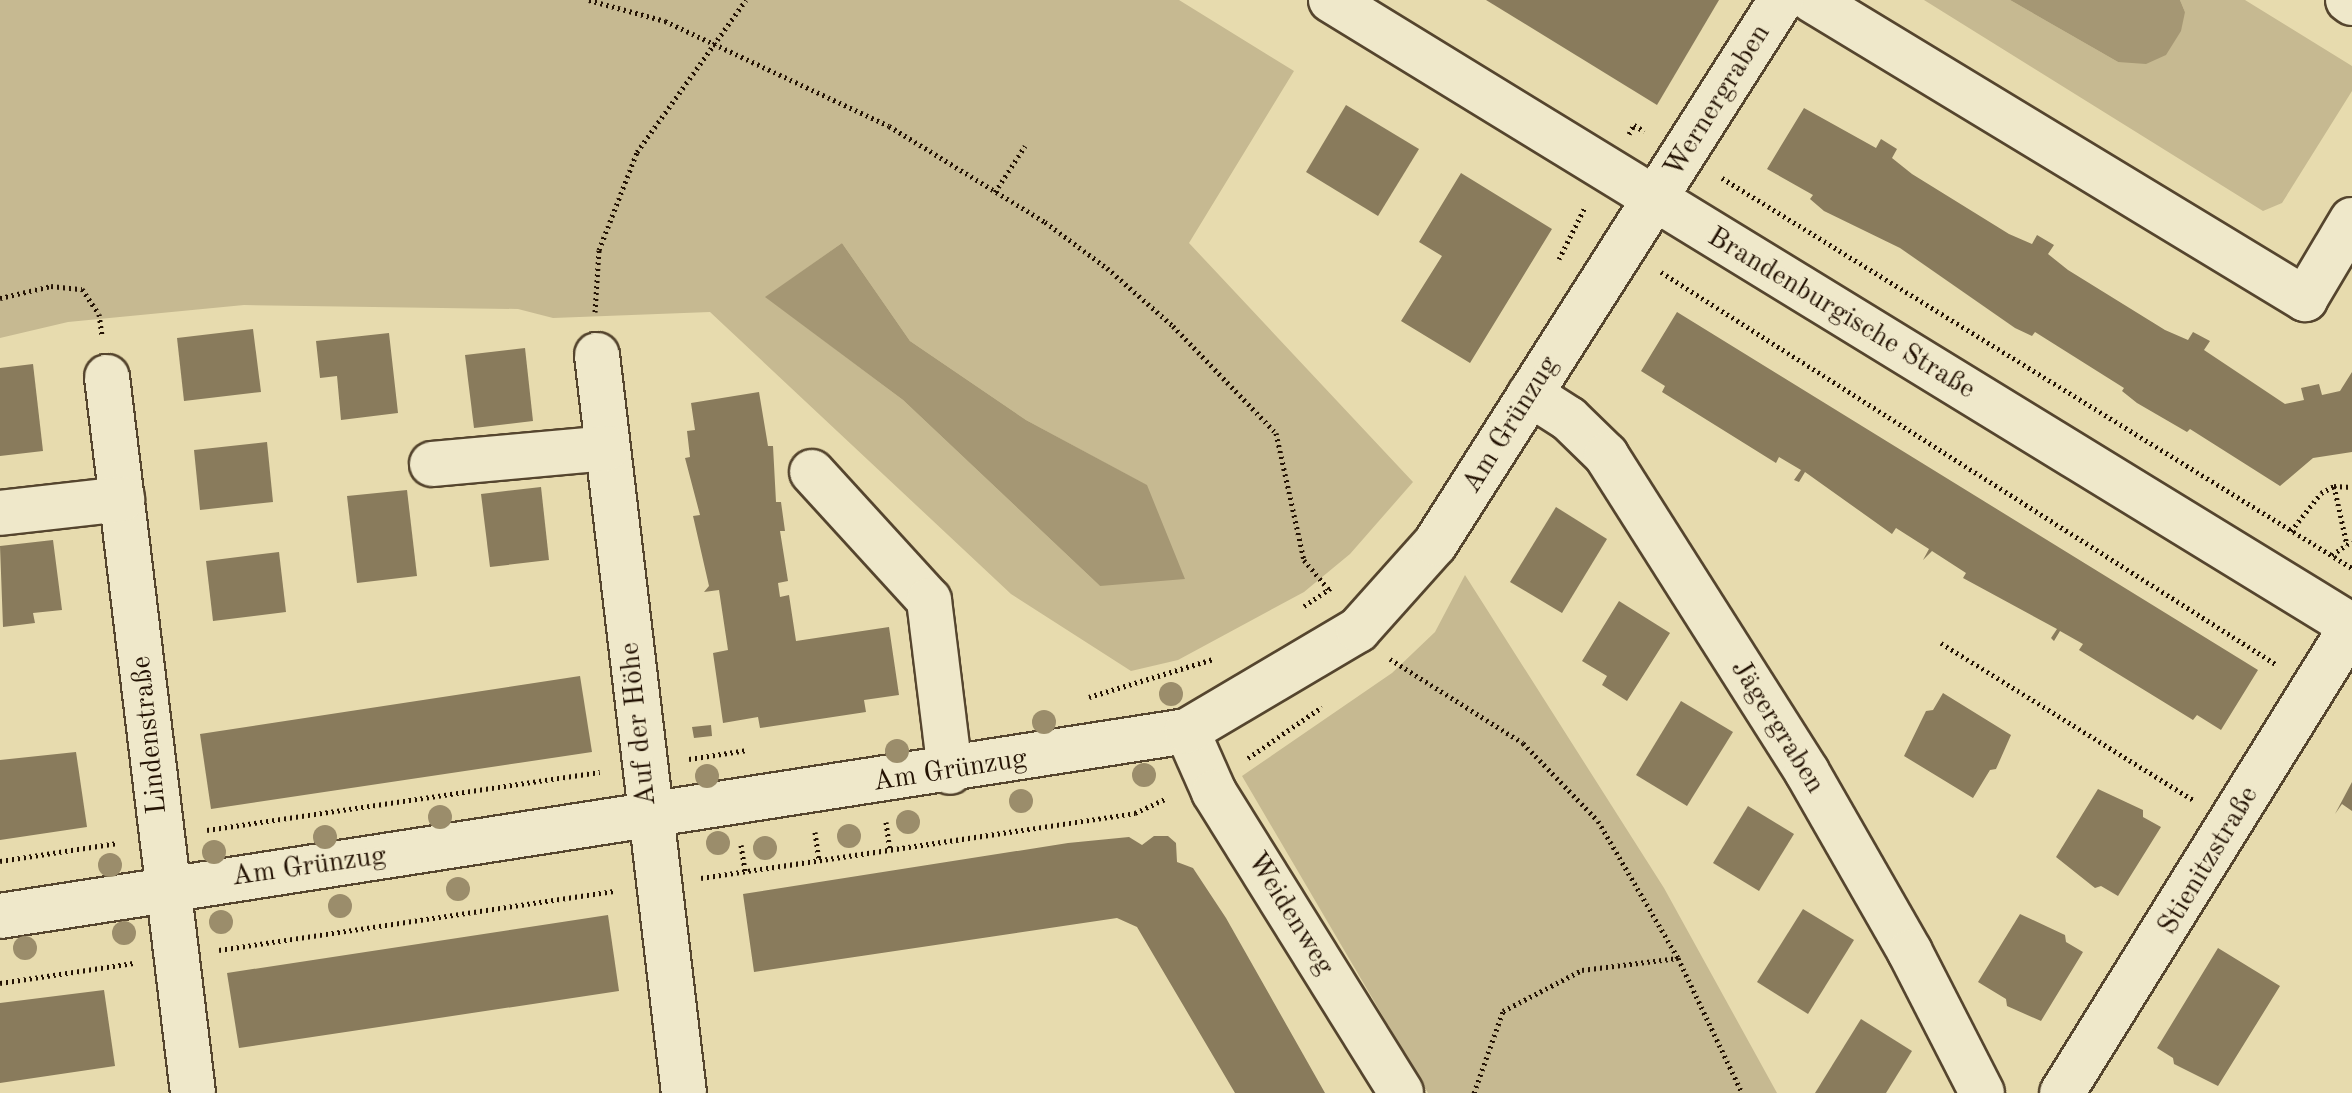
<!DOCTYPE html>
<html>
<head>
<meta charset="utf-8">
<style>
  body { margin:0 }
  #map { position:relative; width:2352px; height:1093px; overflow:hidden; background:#e7dbae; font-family:"Old Standard TT",serif }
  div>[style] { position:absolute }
  .green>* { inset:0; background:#c6b991 }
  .water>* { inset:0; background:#a59774 }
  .building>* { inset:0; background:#897b5c }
  .path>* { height:5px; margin-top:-2.5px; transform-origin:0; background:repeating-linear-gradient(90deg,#241304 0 2px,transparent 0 6px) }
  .roads { filter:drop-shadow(2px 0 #55452e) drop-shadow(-2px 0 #55452e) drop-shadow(0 2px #55452e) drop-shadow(0 -2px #55452e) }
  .minor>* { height:44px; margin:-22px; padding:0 22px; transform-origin:22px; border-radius:22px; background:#efe8ca }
  .trees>* { width:24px; height:24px; margin:-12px; border-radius:50%; background:#9b8d6b }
  span { translate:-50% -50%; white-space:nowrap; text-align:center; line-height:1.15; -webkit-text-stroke:7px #efe8ca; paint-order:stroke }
  .street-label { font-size:28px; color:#241304 }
</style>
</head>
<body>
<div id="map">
  <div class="green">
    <i style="clip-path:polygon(evenodd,0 0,1179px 0,1294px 71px,1189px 243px,1413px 482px,1350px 554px,1304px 592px,1178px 660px,1131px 671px,1011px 594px,710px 312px,553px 318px,518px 309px,244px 305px,68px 322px,0 338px,0 0,842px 243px,910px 341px,1026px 420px,1146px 485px,1100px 586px,903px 400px,766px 297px,842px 243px)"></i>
    <i style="clip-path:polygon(1924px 0,2010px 0,2118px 62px,2185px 12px,2180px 0,2245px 0,2352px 66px,2352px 91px,2282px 203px,2263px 211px)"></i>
    <i style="clip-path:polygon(1465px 575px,1664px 888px,1777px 1093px,1428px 1093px,1242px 776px,1392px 673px,1435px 632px)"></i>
  </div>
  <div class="water">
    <i style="clip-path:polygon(2010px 0,2180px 0,2185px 12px,2181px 31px,2166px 55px,2146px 64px,2118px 62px)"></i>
    <i style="clip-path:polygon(842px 243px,910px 341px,1026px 420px,1147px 485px,1185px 579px,1100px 586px,903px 400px,765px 297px)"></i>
  </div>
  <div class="building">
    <i style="clip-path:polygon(1486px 0,1719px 0,1657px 105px)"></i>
    <i style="clip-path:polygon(1346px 105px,1419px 149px,1378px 216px,1306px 172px)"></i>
    <i style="clip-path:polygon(1804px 108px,1876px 148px,1881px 139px,1897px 149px,1892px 158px,1912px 174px,2009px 234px,2032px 244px,2037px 235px,2054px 245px,2048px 254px,2068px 270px,2165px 330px,2188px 340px,2193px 332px,2210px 341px,2204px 350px,2285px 404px,2304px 400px,2301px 388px,2319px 384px,2322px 395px,2340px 391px,2352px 372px,2352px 452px,2313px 458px,2280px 486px,2190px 429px,2187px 432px,2137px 403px,2122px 391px,2124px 388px,2035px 332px,2032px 336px,2015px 328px,1900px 248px,1824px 211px,1810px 199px,1813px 195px,1767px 169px)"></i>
    <i style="clip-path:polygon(1461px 173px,1552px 229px,1470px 363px,1401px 321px,1442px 256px,1419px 242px)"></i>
    <i style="clip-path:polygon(1677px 312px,2258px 670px,2221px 730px,2197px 715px,2193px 720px,2079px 650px,2083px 644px,2060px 631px,2054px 641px,2051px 638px,2057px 629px,1963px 578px,1966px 573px,1932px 551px,1923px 560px,1929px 549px,1896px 528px,1892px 534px,1805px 472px,1799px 482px,1794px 480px,1801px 470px,1779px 457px,1776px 463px,1662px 392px,1665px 386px,1641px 371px)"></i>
    <i style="clip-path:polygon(253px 329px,261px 392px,184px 401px,177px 338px)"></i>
    <i style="clip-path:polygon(389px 333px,398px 413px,341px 420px,337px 376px,320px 378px,316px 341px)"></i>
    <i style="clip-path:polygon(525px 348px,533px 421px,474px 428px,465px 355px)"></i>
    <i style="clip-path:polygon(33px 364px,43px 451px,0 456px,0 368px)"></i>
    <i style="clip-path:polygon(759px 392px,768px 446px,773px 446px,776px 502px,781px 502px,785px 531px,780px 531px,788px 581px,778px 583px,780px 597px,789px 595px,796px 641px,889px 627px,899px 695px,864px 700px,866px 712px,760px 728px,758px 717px,723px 723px,713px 653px,728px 650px,719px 590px,704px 592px,709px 586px,693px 516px,700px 515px,685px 458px,690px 457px,687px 431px,695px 430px,691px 403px)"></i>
    <i style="clip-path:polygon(267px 442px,273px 502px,200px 510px,194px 450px)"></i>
    <i style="clip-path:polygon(541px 487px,549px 560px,490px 567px,481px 494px)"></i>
    <i style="clip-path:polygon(407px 490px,417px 576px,357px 583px,347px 496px)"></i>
    <i style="clip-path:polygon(1556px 507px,1607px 539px,1562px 613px,1510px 582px)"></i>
    <i style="clip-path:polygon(53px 540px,62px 610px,33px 613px,35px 623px,3px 627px,0 546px)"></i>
    <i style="clip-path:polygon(279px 552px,286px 612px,213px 621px,206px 561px)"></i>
    <i style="clip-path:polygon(1619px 601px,1670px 633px,1627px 701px,1602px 685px,1607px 676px,1582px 661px)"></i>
    <i style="clip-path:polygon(580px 676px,592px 752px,211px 809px,200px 734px)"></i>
    <i style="clip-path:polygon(1943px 693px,2011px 735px,1996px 769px,1990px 770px,1973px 798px,1904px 756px,1926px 711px,1933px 710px)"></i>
    <i style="clip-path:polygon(1681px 701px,1733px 732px,1687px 806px,1636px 775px)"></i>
    <i style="clip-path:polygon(711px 725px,712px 736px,694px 738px,692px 727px)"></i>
    <i style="clip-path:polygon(76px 752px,87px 827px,0 840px,0 760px)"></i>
    <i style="clip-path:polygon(2352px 782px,2352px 811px,2342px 804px,2335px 814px)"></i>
    <i style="clip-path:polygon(2098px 789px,2143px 810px,2143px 817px,2161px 827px,2118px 896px,2101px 886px,2095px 888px,2056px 857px)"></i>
    <i style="clip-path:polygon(1748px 806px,1794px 834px,1759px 891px,1713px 863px)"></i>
    <i style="clip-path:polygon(1154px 836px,1168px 836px,1176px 843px,1177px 862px,1193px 868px,1226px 918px,1325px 1093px,1235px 1093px,1137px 927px,1117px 918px,754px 972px,743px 894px,1068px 843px,1129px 837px,1142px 845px)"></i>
    <i style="clip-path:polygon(1803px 909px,1854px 940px,1808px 1014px,1757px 982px)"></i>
    <i style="clip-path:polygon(2020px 914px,2065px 935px,2066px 942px,2083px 952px,2041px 1021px,2007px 1006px,2006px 999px,1978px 982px)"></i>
    <i style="clip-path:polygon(608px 915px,619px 991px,239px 1048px,227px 973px)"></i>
    <i style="clip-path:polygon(2218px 948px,2280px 986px,2218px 1086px,2174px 1064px,2173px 1058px,2157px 1048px)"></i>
    <i style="clip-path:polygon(104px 990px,115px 1066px,0 1083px,0 1003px)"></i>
    <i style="clip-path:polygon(1861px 1019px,1912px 1051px,1886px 1093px,1815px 1093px)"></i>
  </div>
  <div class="path">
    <i style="left:589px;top:0;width:79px;rotate:15.4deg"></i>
    <i style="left:665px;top:21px;width:247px;rotate:25.1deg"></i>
    <i style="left:889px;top:126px;width:183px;rotate:31.6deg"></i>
    <i style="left:1045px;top:222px;width:77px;rotate:36.6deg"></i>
    <i style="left:1107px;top:268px;width:88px;rotate:41.3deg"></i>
    <i style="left:1173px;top:326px;width:149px;rotate:46.1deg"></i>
    <i style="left:1276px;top:433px;width:130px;rotate:77.6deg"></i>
    <i style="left:1304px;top:560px;width:38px;rotate:50deg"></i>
    <i style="left:1629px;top:134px;width:10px;rotate:-61deg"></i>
    <i style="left:1634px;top:125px;width:12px;rotate:31deg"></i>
    <i style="left:1722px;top:178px;width:741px;rotate:31.76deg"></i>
    <i style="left:995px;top:192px;width:55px;rotate:-56.9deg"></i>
    <i style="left:1559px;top:259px;width:58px;rotate:-63.4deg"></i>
    <i style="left:1661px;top:272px;width:731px;rotate:32.54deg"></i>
    <i style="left:0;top:298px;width:52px;rotate:-13.2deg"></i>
    <i style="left:51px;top:286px;width:31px;rotate:6deg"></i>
    <i style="left:82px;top:289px;width:30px;rotate:56deg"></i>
    <i style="left:99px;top:314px;width:21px;rotate:82deg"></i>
    <i style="left:595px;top:312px;width:62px;rotate:-86.3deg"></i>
    <i style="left:599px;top:250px;width:105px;rotate:-68.8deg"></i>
    <i style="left:637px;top:152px;width:187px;rotate:-54.4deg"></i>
    <i style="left:2334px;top:486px;width:60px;rotate:77.6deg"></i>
    <i style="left:2291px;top:531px;width:48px;rotate:-51.7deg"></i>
    <i style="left:2321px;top:493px;width:15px;rotate:-28deg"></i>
    <i style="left:2334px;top:486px;width:18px;rotate:3deg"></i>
    <i style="left:2332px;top:555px;width:24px;rotate:-35deg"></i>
    <i style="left:1304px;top:606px;width:34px;rotate:-34deg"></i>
    <i style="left:1941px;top:643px;width:297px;rotate:31.9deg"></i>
    <i style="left:1390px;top:659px;width:157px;rotate:32.3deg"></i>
    <i style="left:1523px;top:743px;width:108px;rotate:46.1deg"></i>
    <i style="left:1598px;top:821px;width:159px;rotate:59.7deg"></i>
    <i style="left:1678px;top:958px;width:149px;rotate:64.6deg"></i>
    <i style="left:1089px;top:697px;width:130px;rotate:-17deg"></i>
    <i style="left:1248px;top:758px;width:90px;rotate:-34.6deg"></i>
    <i style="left:689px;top:759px;width:59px;rotate:-8.8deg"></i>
    <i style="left:886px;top:822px;width:28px;rotate:82deg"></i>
    <i style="left:207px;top:830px;width:397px;rotate:-8.4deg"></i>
    <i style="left:815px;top:832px;width:28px;rotate:82deg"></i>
    <i style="left:741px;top:845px;width:26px;rotate:81deg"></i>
    <i style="left:0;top:861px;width:119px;rotate:-8.7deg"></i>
    <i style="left:701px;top:878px;width:439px;rotate:-8.5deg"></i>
    <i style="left:1135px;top:813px;width:35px;rotate:-25deg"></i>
    <i style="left:219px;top:950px;width:401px;rotate:-8.5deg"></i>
    <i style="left:0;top:983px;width:135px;rotate:-8.5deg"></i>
    <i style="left:1474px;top:1093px;width:87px;rotate:-70.5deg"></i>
    <i style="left:1503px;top:1011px;width:89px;rotate:-27.4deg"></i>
    <i style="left:1582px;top:970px;width:97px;rotate:-7.1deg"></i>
  </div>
  <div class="roads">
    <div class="minor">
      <i style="left:1331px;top:0;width:1198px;rotate:31.51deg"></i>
      <i style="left:1812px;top:0;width:577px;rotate:31.24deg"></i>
      <i style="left:2305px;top:299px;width:92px;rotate:-59.3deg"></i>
      <i style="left:2348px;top:0;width:5px;rotate:37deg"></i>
      <i style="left:597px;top:355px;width:743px;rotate:83.28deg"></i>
      <i style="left:107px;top:377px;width:721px;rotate:83.15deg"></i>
      <i style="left:1530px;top:394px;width:46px;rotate:32.7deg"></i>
      <i style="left:1569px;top:419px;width:52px;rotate:44.2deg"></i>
      <i style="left:1606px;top:455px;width:375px;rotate:57.6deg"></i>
      <i style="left:1807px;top:772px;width:207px;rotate:60.2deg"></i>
      <i style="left:1910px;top:952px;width:158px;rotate:62.9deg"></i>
      <i style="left:432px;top:464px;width:176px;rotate:-5.2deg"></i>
      <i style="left:812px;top:472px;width:173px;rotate:47.6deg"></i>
      <i style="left:929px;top:600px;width:173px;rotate:83deg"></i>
      <i style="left:0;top:513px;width:123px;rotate:-6.5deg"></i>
      <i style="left:1187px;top:731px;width:67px;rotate:66.1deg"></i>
      <i style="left:1214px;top:792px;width:354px;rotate:58.1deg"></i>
      <i style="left:0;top:916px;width:1201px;rotate:-8.86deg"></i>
      <i style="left:1187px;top:731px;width:199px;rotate:-30.6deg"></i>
      <i style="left:1358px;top:630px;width:115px;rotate:-48.2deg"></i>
      <i style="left:1435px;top:544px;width:645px;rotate:-57.54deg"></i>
      <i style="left:2062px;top:1093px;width:550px;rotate:-58.16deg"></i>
    </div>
  </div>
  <div class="trees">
    <i style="left:1171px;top:694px"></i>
    <i style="left:1044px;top:722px"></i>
    <i style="left:897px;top:751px"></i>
    <i style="left:1144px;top:775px"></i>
    <i style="left:707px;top:776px"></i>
    <i style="left:1021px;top:801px"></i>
    <i style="left:440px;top:817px"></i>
    <i style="left:908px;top:822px"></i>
    <i style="left:849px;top:836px"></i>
    <i style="left:325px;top:837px"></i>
    <i style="left:718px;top:843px"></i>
    <i style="left:765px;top:848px"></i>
    <i style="left:214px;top:852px"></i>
    <i style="left:110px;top:865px"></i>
    <i style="left:458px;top:889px"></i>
    <i style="left:340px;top:906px"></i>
    <i style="left:221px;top:922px"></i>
    <i style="left:124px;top:933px"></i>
    <i style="left:25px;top:948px"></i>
  </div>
  <div class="street-label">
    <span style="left:1718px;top:101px;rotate:-58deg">Wernergraben</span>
    <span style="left:1841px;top:314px;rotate:31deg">Brandenburgische Straße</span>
    <span style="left:1511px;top:425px;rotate:-58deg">Am Grünzug</span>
    <span style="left:639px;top:724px;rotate:-96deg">Auf der Höhe</span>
    <span style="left:1777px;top:727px;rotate:58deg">Jägergraben</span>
    <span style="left:150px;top:735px;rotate:-96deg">Lindenstraße</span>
    <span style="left:950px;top:771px;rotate:-9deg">Am Grünzug</span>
    <span style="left:2209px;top:861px;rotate:-59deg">Stienitzstraße</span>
    <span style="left:309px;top:867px;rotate:-8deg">Am Grünzug</span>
    <span style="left:1290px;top:914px;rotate:58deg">Weidenweg</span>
  </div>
</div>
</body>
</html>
